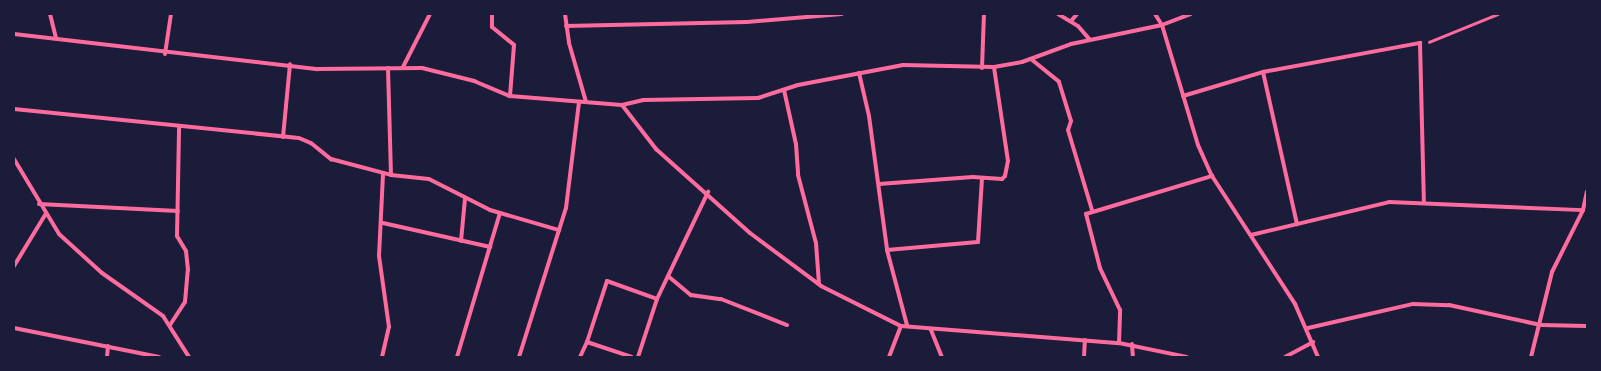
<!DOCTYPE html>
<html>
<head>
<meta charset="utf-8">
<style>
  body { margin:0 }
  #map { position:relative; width:1601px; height:371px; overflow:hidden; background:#1b1b3a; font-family:"Golos Text",sans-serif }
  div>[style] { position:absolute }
  .path>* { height:2.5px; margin:-1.25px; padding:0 1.25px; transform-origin:1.25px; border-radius:1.25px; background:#ff6b9d }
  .minor>* { height:4px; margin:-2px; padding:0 2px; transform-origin:2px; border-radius:2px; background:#ff6b9d }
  span { translate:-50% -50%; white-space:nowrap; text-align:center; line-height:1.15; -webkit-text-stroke:4px #1b1b3a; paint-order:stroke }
  .frame { position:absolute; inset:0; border:15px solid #1b1b3a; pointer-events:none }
</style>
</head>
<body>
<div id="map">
  <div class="path">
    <i style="left:1429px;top:42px;width:74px;rotate:-22.1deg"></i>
  </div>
  <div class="minor">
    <i style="left:50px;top:14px;width:25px;rotate:76deg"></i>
    <i style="left:492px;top:14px;width:13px;rotate:90deg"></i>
    <i style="left:492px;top:27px;width:28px;rotate:39deg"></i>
    <i style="left:514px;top:45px;width:51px;rotate:94.5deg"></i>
    <i style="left:565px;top:14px;width:29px;rotate:82deg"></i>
    <i style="left:569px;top:43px;width:61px;rotate:73.9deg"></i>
    <i style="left:1058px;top:14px;width:23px;rotate:31deg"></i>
    <i style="left:1078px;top:26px;width:18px;rotate:49deg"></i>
    <i style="left:1155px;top:14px;width:13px;rotate:58deg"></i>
    <i style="left:1162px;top:25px;width:125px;rotate:73.3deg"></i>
    <i style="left:1198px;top:145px;width:34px;rotate:66deg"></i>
    <i style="left:1212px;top:176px;width:153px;rotate:57deg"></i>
    <i style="left:1295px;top:304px;width:58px;rotate:66.5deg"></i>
    <i style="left:1071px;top:21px;width:9px;rotate:-49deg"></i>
    <i style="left:566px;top:26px;width:181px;rotate:-1.3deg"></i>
    <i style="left:747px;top:22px;width:95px;rotate:-4.8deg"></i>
    <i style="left:14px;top:34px;width:306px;rotate:6.6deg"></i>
    <i style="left:318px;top:69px;width:104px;rotate:-0.6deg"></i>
    <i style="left:422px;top:68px;width:54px;rotate:14deg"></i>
    <i style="left:474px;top:81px;width:39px;rotate:23deg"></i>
    <i style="left:510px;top:96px;width:112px;rotate:4.6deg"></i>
    <i style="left:622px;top:105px;width:22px;rotate:-13deg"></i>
    <i style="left:643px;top:100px;width:115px;rotate:-1deg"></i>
    <i style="left:758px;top:98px;width:42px;rotate:-18deg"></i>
    <i style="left:798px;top:85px;width:107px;rotate:-10.8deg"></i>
    <i style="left:903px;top:65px;width:91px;rotate:1.3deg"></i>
    <i style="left:994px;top:67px;width:28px;rotate:-10deg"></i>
    <i style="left:1022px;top:62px;width:52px;rotate:-20.2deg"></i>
    <i style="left:1071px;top:44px;width:93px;rotate:-11.8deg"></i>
    <i style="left:1162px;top:25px;width:31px;rotate:-21deg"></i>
    <i style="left:165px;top:54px;width:40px;rotate:-81.5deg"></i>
    <i style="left:1031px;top:59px;width:36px;rotate:39deg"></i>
    <i style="left:1059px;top:82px;width:41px;rotate:72.9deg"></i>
    <i style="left:1071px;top:121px;width:9px;rotate:108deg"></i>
    <i style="left:1068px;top:130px;width:84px;rotate:73.3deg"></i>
    <i style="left:403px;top:67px;width:59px;rotate:-63deg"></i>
    <i style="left:388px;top:68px;width:107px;rotate:88.4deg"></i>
    <i style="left:982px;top:68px;width:54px;rotate:-87.9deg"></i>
    <i style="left:1263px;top:72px;width:156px;rotate:77.4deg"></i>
    <i style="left:859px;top:73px;width:44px;rotate:76.9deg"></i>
    <i style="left:869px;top:116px;width:135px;rotate:82.3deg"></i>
    <i style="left:887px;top:250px;width:78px;rotate:75.1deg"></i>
    <i style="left:784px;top:90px;width:55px;rotate:77.5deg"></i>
    <i style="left:796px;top:144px;width:31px;rotate:86deg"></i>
    <i style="left:798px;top:175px;width:70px;rotate:75.2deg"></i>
    <i style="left:816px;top:243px;width:41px;rotate:85.8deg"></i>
    <i style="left:1183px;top:96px;width:84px;rotate:-16.7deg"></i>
    <i style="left:1263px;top:72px;width:160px;rotate:-10.5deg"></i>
    <i style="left:1420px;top:43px;width:160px;rotate:88.6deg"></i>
    <i style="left:622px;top:105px;width:56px;rotate:52.3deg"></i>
    <i style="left:656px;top:149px;width:126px;rotate:41.8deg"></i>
    <i style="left:750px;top:233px;width:89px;rotate:36.7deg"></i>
    <i style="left:821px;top:286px;width:89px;rotate:26.6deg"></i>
    <i style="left:901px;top:326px;width:219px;rotate:4.5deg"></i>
    <i style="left:1119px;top:343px;width:69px;rotate:11.6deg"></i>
    <i style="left:14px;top:109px;width:286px;rotate:5.8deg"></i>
    <i style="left:299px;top:138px;width:13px;rotate:23deg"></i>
    <i style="left:311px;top:143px;width:26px;rotate:39deg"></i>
    <i style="left:331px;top:159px;width:62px;rotate:14.9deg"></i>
    <i style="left:391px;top:175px;width:38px;rotate:6deg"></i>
    <i style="left:429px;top:179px;width:68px;rotate:26.9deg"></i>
    <i style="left:490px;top:210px;width:72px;rotate:16.2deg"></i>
    <i style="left:283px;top:137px;width:73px;rotate:-84.5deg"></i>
    <i style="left:14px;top:159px;width:87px;rotate:59deg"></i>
    <i style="left:59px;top:234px;width:58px;rotate:42.2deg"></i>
    <i style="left:102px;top:273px;width:75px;rotate:35.2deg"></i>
    <i style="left:163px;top:316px;width:49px;rotate:57.6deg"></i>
    <i style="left:879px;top:184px;width:94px;rotate:-4.3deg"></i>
    <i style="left:973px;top:177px;width:29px;rotate:4deg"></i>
    <i style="left:1002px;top:179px;width:4px;rotate:-45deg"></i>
    <i style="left:1005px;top:176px;width:15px;rotate:-79deg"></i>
    <i style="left:1008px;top:161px;width:95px;rotate:-98.5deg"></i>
    <i style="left:39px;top:204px;width:139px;rotate:2.9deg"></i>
    <i style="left:383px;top:223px;width:110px;rotate:12.6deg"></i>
    <i style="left:1251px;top:235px;width:142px;rotate:-13.4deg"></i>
    <i style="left:1389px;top:202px;width:194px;rotate:2.4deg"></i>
    <i style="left:461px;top:241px;width:42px;rotate:-84.6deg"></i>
    <i style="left:887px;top:250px;width:91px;rotate:-5deg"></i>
    <i style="left:978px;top:242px;width:64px;rotate:-86.4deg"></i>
    <i style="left:14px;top:266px;width:60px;rotate:-58.7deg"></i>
    <i style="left:668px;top:276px;width:30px;rotate:40deg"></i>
    <i style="left:691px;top:295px;width:30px;rotate:8deg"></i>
    <i style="left:721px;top:299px;width:71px;rotate:21.5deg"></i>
    <i style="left:170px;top:325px;width:27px;rotate:-57deg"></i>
    <i style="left:185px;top:302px;width:32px;rotate:-85deg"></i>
    <i style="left:188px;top:270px;width:19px;rotate:-96deg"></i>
    <i style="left:186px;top:251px;width:17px;rotate:-121deg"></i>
    <i style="left:177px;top:236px;width:109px;rotate:-88.9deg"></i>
    <i style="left:14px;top:328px;width:148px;rotate:11.3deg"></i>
    <i style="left:1308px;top:328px;width:108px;rotate:-12.9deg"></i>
    <i style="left:1413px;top:304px;width:36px;rotate:2deg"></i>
    <i style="left:1449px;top:305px;width:94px;rotate:12.3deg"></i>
    <i style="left:1541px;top:325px;width:46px;rotate:1.2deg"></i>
    <i style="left:931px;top:330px;width:29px;rotate:68deg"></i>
    <i style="left:587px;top:342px;width:64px;rotate:-71.8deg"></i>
    <i style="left:607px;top:281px;width:53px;rotate:19.8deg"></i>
    <i style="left:1119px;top:343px;width:33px;rotate:-88deg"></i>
    <i style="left:1120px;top:310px;width:47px;rotate:-115.5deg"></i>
    <i style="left:1100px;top:268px;width:56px;rotate:-104.5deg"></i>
    <i style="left:1086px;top:214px;width:132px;rotate:-16.8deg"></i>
    <i style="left:1132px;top:344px;width:13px;rotate:86deg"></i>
    <i style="left:107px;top:357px;width:11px;rotate:-85deg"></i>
    <i style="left:382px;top:357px;width:31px;rotate:-77deg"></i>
    <i style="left:389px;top:327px;width:72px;rotate:-98deg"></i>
    <i style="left:379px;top:256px;width:83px;rotate:-87.2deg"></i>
    <i style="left:457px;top:357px;width:150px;rotate:-73.4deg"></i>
    <i style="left:519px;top:357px;width:156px;rotate:-72.5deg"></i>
    <i style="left:566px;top:208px;width:107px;rotate:-83deg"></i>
    <i style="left:580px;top:357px;width:17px;rotate:-65deg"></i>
    <i style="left:587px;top:342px;width:47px;rotate:18.4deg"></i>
    <i style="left:638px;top:357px;width:61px;rotate:-71.9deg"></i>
    <i style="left:657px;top:299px;width:119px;rotate:-64.5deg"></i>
    <i style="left:889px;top:357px;width:33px;rotate:-69deg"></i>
    <i style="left:1084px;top:357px;width:17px;rotate:-87deg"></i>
    <i style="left:1285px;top:357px;width:32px;rotate:-28deg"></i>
    <i style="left:1531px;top:357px;width:88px;rotate:-76.1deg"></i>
    <i style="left:1552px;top:272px;width:69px;rotate:-63.4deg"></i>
    <i style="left:1583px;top:210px;width:19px;rotate:-78deg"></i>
  </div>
  <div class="frame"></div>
</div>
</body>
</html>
